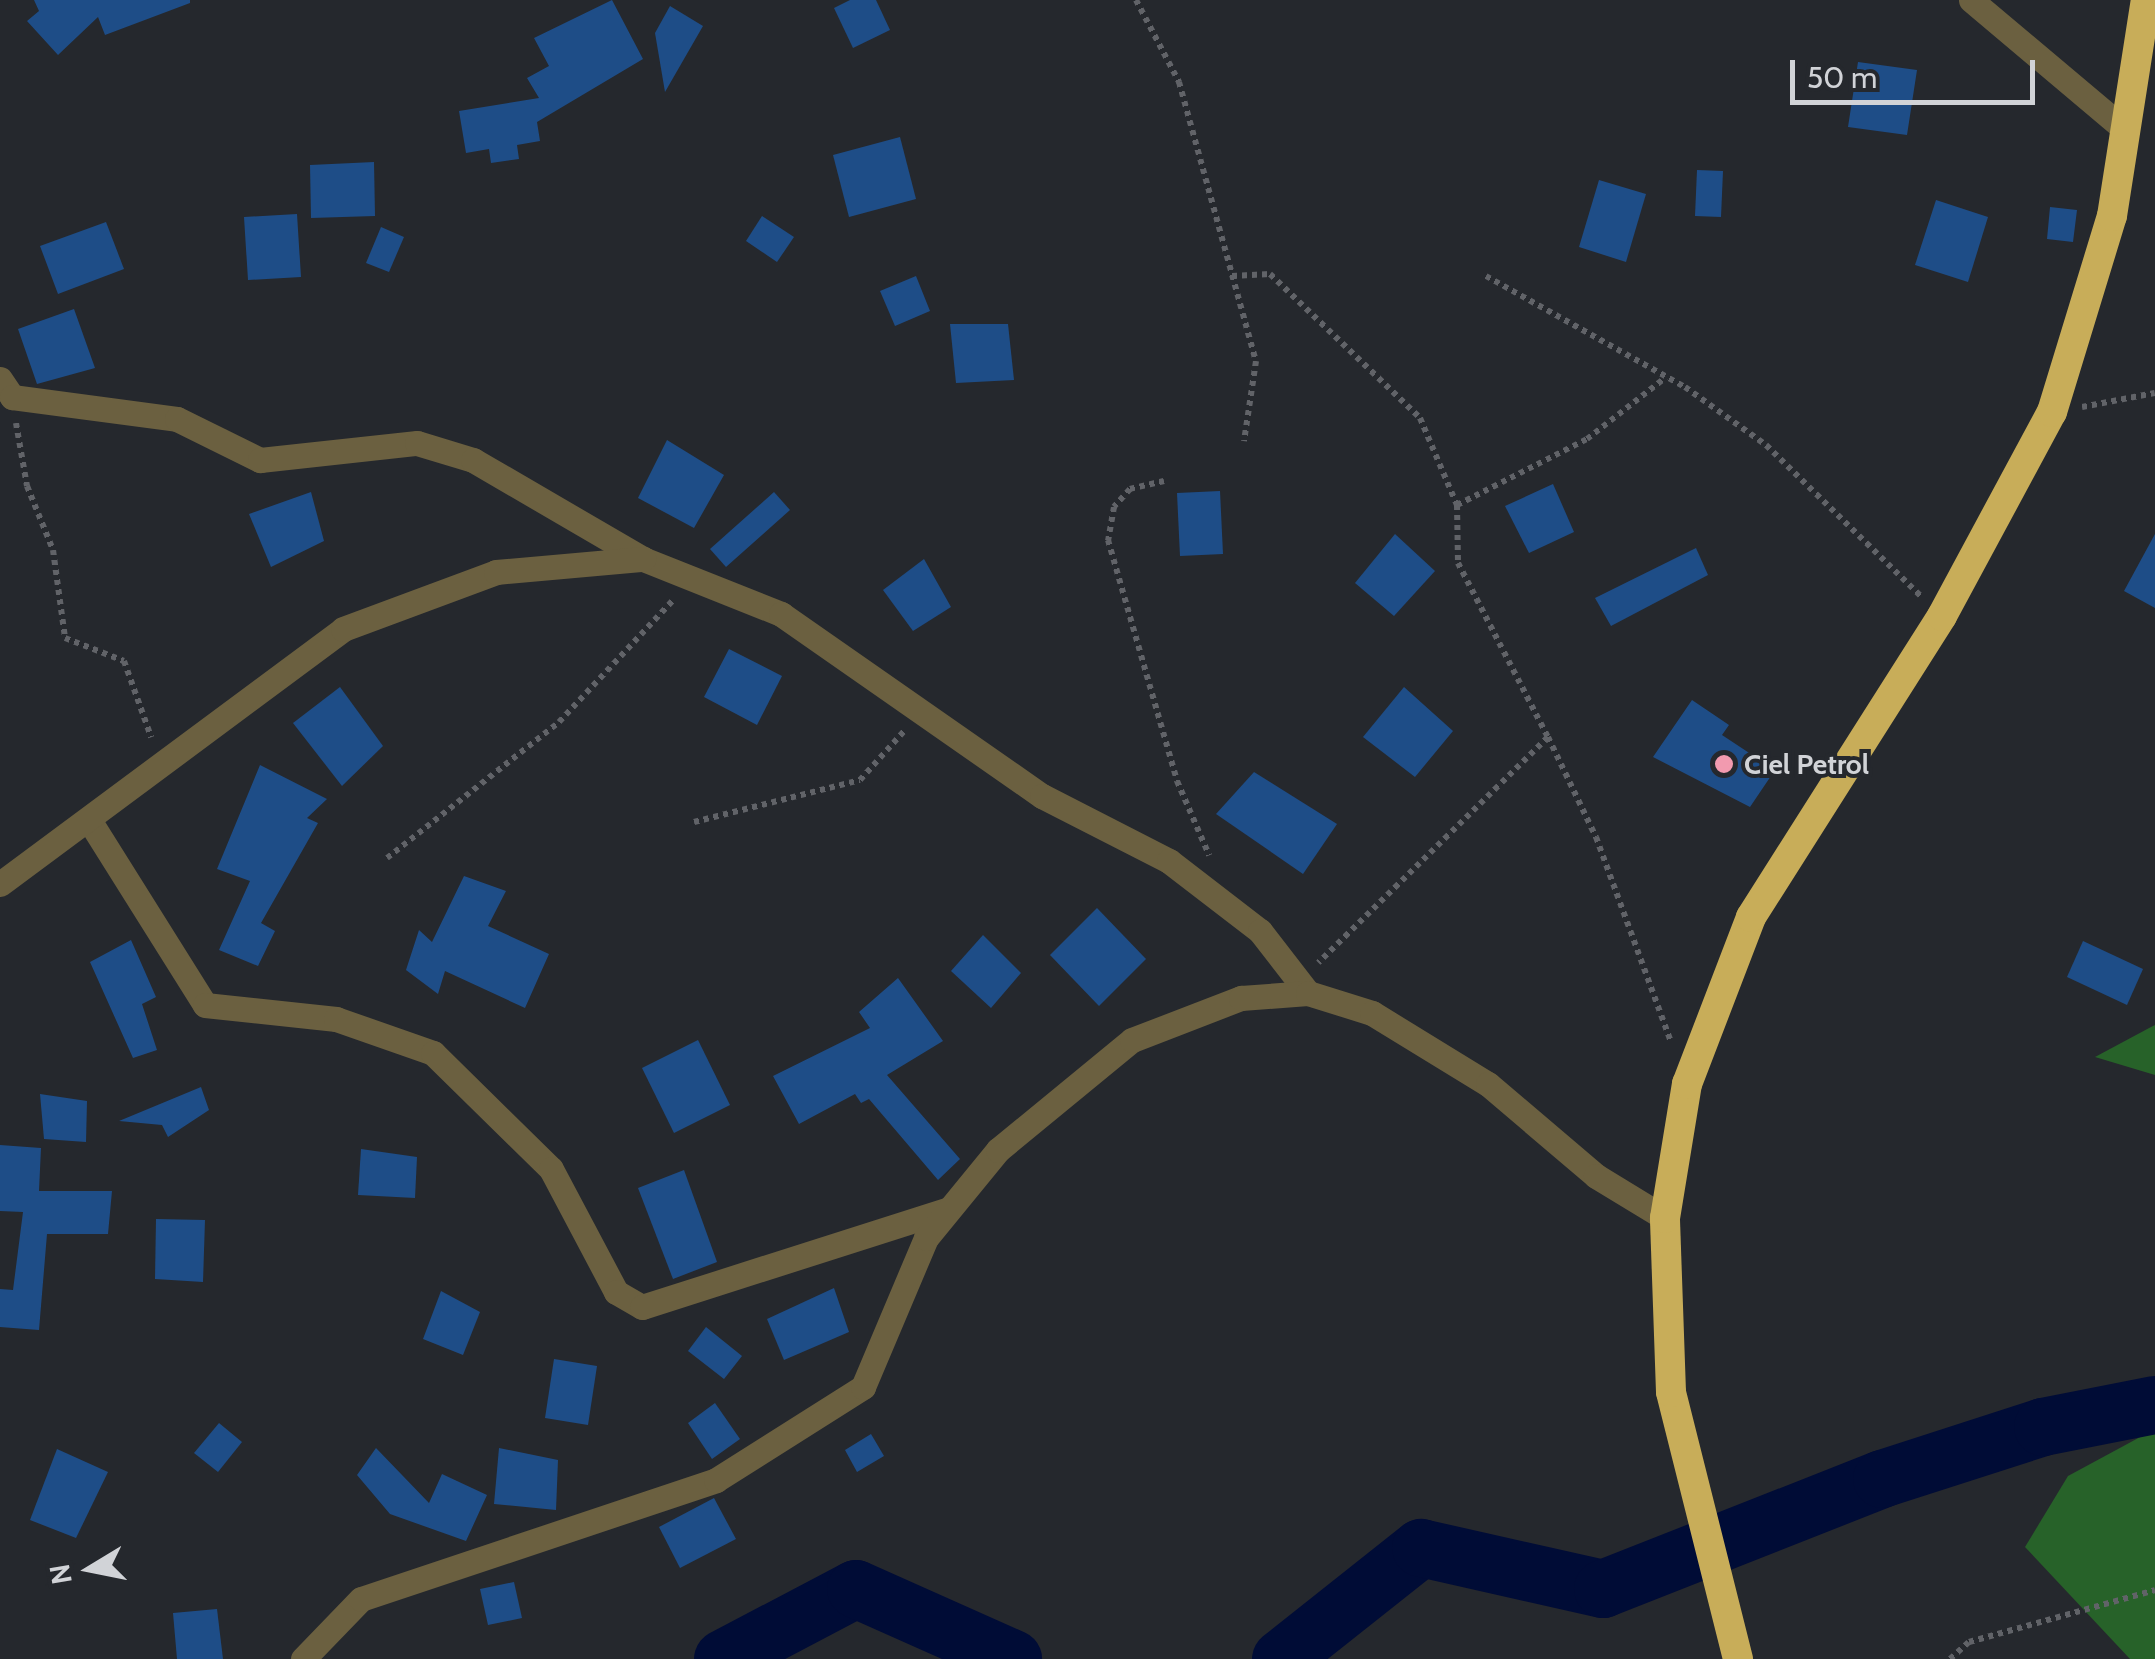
<!DOCTYPE html>
<html>
<head>
<meta charset="utf-8">
<style>
  body { margin:0 }
  #map { position:relative; width:2155px; height:1659px; overflow:hidden; background:#25282d; font-family:Cabin,sans-serif }
  div>[style] { position:absolute }
  .forest>* { inset:0; background:#276229 }
  .river>* { height:58px; margin:-29px; padding:0 29px; transform-origin:29px; border-radius:29px; background:#000c36 }
  .building>* { inset:0; background:#1e4d87 }
  .path>* { height:6px; margin-top:-3px; transform-origin:0; background:repeating-linear-gradient(90deg,#616368 0 5px,transparent 0 10px) }
  .minor>* { height:25px; margin:-12.5px; padding:0 12.5px; transform-origin:12.5px; border-radius:12.5px; background:#6b6040 }
  .highway>* { height:30px; margin:-15px; padding:0 15px; transform-origin:15px; border-radius:15px; background:#c8ad59 }
  .dots>* { width:28px; height:28px; translate:-50% -50%; box-sizing:border-box; border:5px solid #25282d; border-radius:50% }
  span { translate:-50% -50%; white-space:nowrap; text-align:center; line-height:1.15; -webkit-text-stroke:8px #25282d; paint-order:stroke }
  .poi-label { font-size:28px; color:#d1d3d7; font-weight:700 }
  .left { translate:0 -50%; text-align:left }
  .north { position:absolute; left:40px; top:1519px; width:100px; height:100px; -webkit-text-stroke:8px #25282d; paint-order:stroke; rotate:260deg; font-size:28px; font-weight:700; line-height:40px; text-align:center; color:#d1d3d7 }
  .north::after { content:''; display:block; margin:auto; width:35px; height:45px; background:#d1d3d7; clip-path:polygon(50% 0,100% 100%,50% 72%,0 100%) }
  .scale { position:absolute; left:1790px; top:60px; width:245px; height:45px; box-sizing:border-box; border:5px solid #d1d3d7; border-top:0; padding-left:12px; font-size:30px; line-height:35px; white-space:nowrap; color:#d1d3d7; -webkit-text-stroke:8px #25282d; paint-order:stroke }
</style>
</head>
<body>
<div id="map">
  <div class="forest">
    <i style="clip-path:polygon(2155px 1025px,2155px 1075px,2095px 1057px,2151px 1027px)"></i>
    <i style="clip-path:polygon(2155px 1429px,2155px 1659px,2130px 1659px,2025px 1547px,2068px 1476px)"></i>
  </div>
  <div class="river">
    <i style="left:723px;top:1659px;width:150px;rotate:-27.8deg"></i>
    <i style="left:856px;top:1589px;width:172px;rotate:24deg"></i>
    <i style="left:1281px;top:1659px;width:179px;rotate:-38.4deg"></i>
    <i style="left:1421px;top:1548px;width:187px;rotate:12.7deg"></i>
    <i style="left:1603px;top:1589px;width:300px;rotate:-21.5deg"></i>
    <i style="left:1882px;top:1479px;width:169px;rotate:-17.9deg"></i>
    <i style="left:2043px;top:1427px;width:114px;rotate:-11.1deg"></i>
  </div>
  <div class="building">
    <i style="clip-path:polygon(34px 0,190px 0,190px 3px,105px 35px,98px 17px,58px 55px,27px 21px,39px 11px)"></i>
    <i style="clip-path:polygon(612px 0,643px 59px,537px 122px,540px 141px,517px 145px,519px 159px,491px 163px,489px 149px,466px 153px,459px 111px,539px 98px,527px 78px,549px 66px,534px 38px)"></i>
    <i style="clip-path:polygon(850px 0,876px 0,890px 30px,853px 48px,834px 8px)"></i>
    <i style="clip-path:polygon(670px 6px,703px 26px,665px 92px,655px 33px)"></i>
    <i style="clip-path:polygon(1858px 62px,1917px 70px,1907px 135px,1848px 127px)"></i>
    <i style="clip-path:polygon(900px 137px,916px 199px,849px 217px,833px 155px)"></i>
    <i style="clip-path:polygon(374px 162px,375px 216px,311px 218px,310px 165px)"></i>
    <i style="clip-path:polygon(1697px 170px,1723px 171px,1721px 217px,1695px 216px)"></i>
    <i style="clip-path:polygon(1599px 180px,1646px 194px,1626px 262px,1579px 247px)"></i>
    <i style="clip-path:polygon(1936px 200px,1988px 217px,1968px 282px,1915px 265px)"></i>
    <i style="clip-path:polygon(2050px 207px,2077px 210px,2073px 242px,2047px 239px)"></i>
    <i style="clip-path:polygon(297px 214px,301px 277px,248px 280px,244px 217px)"></i>
    <i style="clip-path:polygon(762px 216px,794px 237px,777px 262px,746px 241px)"></i>
    <i style="clip-path:polygon(106px 222px,124px 269px,58px 294px,40px 246px)"></i>
    <i style="clip-path:polygon(381px 227px,404px 237px,389px 272px,366px 263px)"></i>
    <i style="clip-path:polygon(916px 276px,930px 311px,895px 326px,880px 291px)"></i>
    <i style="clip-path:polygon(74px 309px,95px 368px,37px 384px,18px 329px)"></i>
    <i style="clip-path:polygon(950px 324px,1008px 324px,1014px 380px,956px 383px)"></i>
    <i style="clip-path:polygon(667px 440px,724px 475px,694px 528px,638px 498px)"></i>
    <i style="clip-path:polygon(1553px 484px,1574px 532px,1529px 553px,1505px 506px)"></i>
    <i style="clip-path:polygon(1220px 491px,1223px 554px,1180px 556px,1177px 493px)"></i>
    <i style="clip-path:polygon(311px 492px,324px 541px,271px 567px,249px 514px)"></i>
    <i style="clip-path:polygon(774px 492px,790px 510px,726px 567px,710px 549px)"></i>
    <i style="clip-path:polygon(1395px 534px,1435px 571px,1394px 616px,1355px 583px)"></i>
    <i style="clip-path:polygon(2155px 534px,2155px 608px,2124px 591px)"></i>
    <i style="clip-path:polygon(1696px 548px,1708px 575px,1611px 626px,1595px 598px)"></i>
    <i style="clip-path:polygon(924px 559px,951px 607px,913px 631px,883px 590px)"></i>
    <i style="clip-path:polygon(729px 649px,782px 676px,757px 725px,704px 697px)"></i>
    <i style="clip-path:polygon(340px 687px,383px 746px,342px 786px,293px 723px)"></i>
    <i style="clip-path:polygon(1404px 687px,1453px 731px,1415px 777px,1363px 737px)"></i>
    <i style="clip-path:polygon(1692px 700px,1729px 725px,1722px 735px,1775px 770px,1750px 807px,1653px 757px)"></i>
    <i style="clip-path:polygon(260px 765px,327px 799px,307px 818px,318px 823px,261px 923px,275px 931px,258px 966px,219px 950px,250px 881px,217px 869px)"></i>
    <i style="clip-path:polygon(1254px 772px,1337px 824px,1303px 874px,1216px 814px)"></i>
    <i style="clip-path:polygon(464px 876px,506px 891px,488px 926px,549px 954px,525px 1008px,445px 971px,438px 994px,406px 970px,419px 930px,432px 942px)"></i>
    <i style="clip-path:polygon(1097px 908px,1146px 959px,1099px 1006px,1050px 955px)"></i>
    <i style="clip-path:polygon(983px 935px,1021px 973px,991px 1008px,951px 971px)"></i>
    <i style="clip-path:polygon(131px 940px,156px 997px,142px 1004px,157px 1050px,133px 1058px,90px 962px)"></i>
    <i style="clip-path:polygon(2083px 941px,2143px 969px,2127px 1005px,2067px 977px)"></i>
    <i style="clip-path:polygon(898px 978px,943px 1041px,887px 1075px,960px 1159px,938px 1180px,869px 1099px,861px 1103px,855px 1094px,799px 1124px,773px 1076px,870px 1028px,859px 1012px)"></i>
    <i style="clip-path:polygon(698px 1040px,730px 1105px,674px 1133px,642px 1068px)"></i>
    <i style="clip-path:polygon(201px 1087px,209px 1110px,168px 1137px,162px 1125px,119px 1121px)"></i>
    <i style="clip-path:polygon(40px 1094px,87px 1101px,86px 1142px,44px 1139px)"></i>
    <i style="clip-path:polygon(0 1145px,41px 1148px,39px 1191px,112px 1191px,108px 1234px,47px 1234px,39px 1330px,0 1327px,0 1289px,13px 1290px,23px 1212px,0 1211px)"></i>
    <i style="clip-path:polygon(361px 1149px,417px 1157px,415px 1198px,358px 1195px)"></i>
    <i style="clip-path:polygon(684px 1170px,717px 1262px,673px 1279px,638px 1188px)"></i>
    <i style="clip-path:polygon(156px 1219px,205px 1220px,203px 1282px,155px 1279px)"></i>
    <i style="clip-path:polygon(834px 1288px,849px 1332px,784px 1360px,767px 1319px)"></i>
    <i style="clip-path:polygon(441px 1291px,480px 1312px,463px 1355px,423px 1339px)"></i>
    <i style="clip-path:polygon(706px 1327px,742px 1356px,724px 1379px,688px 1351px)"></i>
    <i style="clip-path:polygon(554px 1359px,597px 1366px,588px 1425px,545px 1418px)"></i>
    <i style="clip-path:polygon(715px 1403px,740px 1439px,712px 1459px,688px 1423px)"></i>
    <i style="clip-path:polygon(219px 1423px,242px 1442px,218px 1472px,194px 1453px)"></i>
    <i style="clip-path:polygon(871px 1434px,884px 1456px,857px 1472px,845px 1450px)"></i>
    <i style="clip-path:polygon(376px 1448px,429px 1503px,442px 1474px,487px 1495px,466px 1541px,390px 1514px,357px 1475px)"></i>
    <i style="clip-path:polygon(499px 1448px,558px 1460px,556px 1510px,494px 1504px)"></i>
    <i style="clip-path:polygon(57px 1449px,108px 1472px,76px 1538px,30px 1520px)"></i>
    <i style="clip-path:polygon(714px 1498px,736px 1539px,680px 1568px,659px 1527px)"></i>
    <i style="clip-path:polygon(514px 1582px,522px 1618px,488px 1625px,480px 1589px)"></i>
    <i style="clip-path:polygon(217px 1609px,223px 1659px,177px 1659px,173px 1613px)"></i>
  </div>
  <div class="path">
    <i style="left:1136px;top:0;width:93px;rotate:62.3deg"></i>
    <i style="left:1179px;top:82px;width:289px;rotate:74.6deg"></i>
    <i style="left:1256px;top:361px;width:81px;rotate:98.5deg"></i>
    <i style="left:1232px;top:276px;width:38px;rotate:-3deg"></i>
    <i style="left:1270px;top:274px;width:208px;rotate:43.8deg"></i>
    <i style="left:1420px;top:418px;width:95px;rotate:67deg"></i>
    <i style="left:1457px;top:505px;width:58px;rotate:89deg"></i>
    <i style="left:1458px;top:563px;width:196px;rotate:62.7deg"></i>
    <i style="left:1548px;top:737px;width:322px;rotate:135.5deg"></i>
    <i style="left:1486px;top:276px;width:228px;rotate:29.2deg"></i>
    <i style="left:1685px;top:387px;width:100px;rotate:35.6deg"></i>
    <i style="left:1766px;top:445px;width:216px;rotate:44.3deg"></i>
    <i style="left:2082px;top:407px;width:74px;rotate:-10.9deg"></i>
    <i style="left:16px;top:423px;width:64px;rotate:80.1deg"></i>
    <i style="left:27px;top:486px;width:69px;rotate:67.9deg"></i>
    <i style="left:53px;top:550px;width:89px;rotate:82.2deg"></i>
    <i style="left:65px;top:638px;width:63px;rotate:21.3deg"></i>
    <i style="left:124px;top:661px;width:81px;rotate:70.4deg"></i>
    <i style="left:1164px;top:481px;width:35px;rotate:167deg"></i>
    <i style="left:1130px;top:489px;width:24px;rotate:132deg"></i>
    <i style="left:1114px;top:507px;width:34px;rotate:100deg"></i>
    <i style="left:1108px;top:540px;width:251px;rotate:74deg"></i>
    <i style="left:1177px;top:781px;width:81px;rotate:66.6deg"></i>
    <i style="left:1457px;top:505px;width:146px;rotate:-26.9deg"></i>
    <i style="left:1587px;top:439px;width:100px;rotate:-38.1deg"></i>
    <i style="left:1548px;top:737px;width:111px;rotate:64.4deg"></i>
    <i style="left:1596px;top:837px;width:218px;rotate:69.9deg"></i>
    <i style="left:694px;top:822px;width:171px;rotate:-14.2deg"></i>
    <i style="left:860px;top:780px;width:67px;rotate:-48deg"></i>
    <i style="left:387px;top:858px;width:219px;rotate:-38.3deg"></i>
    <i style="left:559px;top:722px;width:168px;rotate:-46.9deg"></i>
    <i style="left:1950px;top:1659px;width:25px;rotate:-42deg"></i>
    <i style="left:1969px;top:1642px;width:193px;rotate:-15.6deg"></i>
  </div>
  <div class="minor">
    <i style="left:1971px;top:0;width:197px;rotate:40.1deg"></i>
    <i style="left:0;top:379px;width:22px;rotate:56deg"></i>
    <i style="left:12px;top:397px;width:166px;rotate:7.6deg"></i>
    <i style="left:177px;top:419px;width:93px;rotate:26.3deg"></i>
    <i style="left:260px;top:460px;width:158px;rotate:-6.2deg"></i>
    <i style="left:417px;top:443px;width:59px;rotate:16.9deg"></i>
    <i style="left:473px;top:460px;width:197px;rotate:30.2deg"></i>
    <i style="left:643px;top:559px;width:149px;rotate:21.7deg"></i>
    <i style="left:781px;top:614px;width:318px;rotate:34.9deg"></i>
    <i style="left:1042px;top:796px;width:143px;rotate:27.1deg"></i>
    <i style="left:1169px;top:861px;width:115px;rotate:37.6deg"></i>
    <i style="left:1260px;top:931px;width:78px;rotate:52.3deg"></i>
    <i style="left:89px;top:820px;width:218px;rotate:57.9deg"></i>
    <i style="left:205px;top:1005px;width:132px;rotate:6.1deg"></i>
    <i style="left:336px;top:1019px;width:103px;rotate:19.3deg"></i>
    <i style="left:433px;top:1053px;width:165px;rotate:44.5deg"></i>
    <i style="left:551px;top:1169px;width:139px;rotate:62.1deg"></i>
    <i style="left:616px;top:1292px;width:30px;rotate:30deg"></i>
    <i style="left:642px;top:1307px;width:322px;rotate:-17.7deg"></i>
    <i style="left:0;top:884px;width:427px;rotate:-36.6deg"></i>
    <i style="left:343px;top:629px;width:163px;rotate:-20.4deg"></i>
    <i style="left:496px;top:572px;width:148px;rotate:-5.1deg"></i>
    <i style="left:303px;top:1659px;width:83px;rotate:-46deg"></i>
    <i style="left:361px;top:1599px;width:374px;rotate:-18.5deg"></i>
    <i style="left:716px;top:1480px;width:174px;rotate:-32.3deg"></i>
    <i style="left:863px;top:1387px;width:162px;rotate:-67.1deg"></i>
    <i style="left:926px;top:1238px;width:114px;rotate:-50.7deg"></i>
    <i style="left:998px;top:1150px;width:173px;rotate:-39.4deg"></i>
    <i style="left:1132px;top:1040px;width:117px;rotate:-21.1deg"></i>
    <i style="left:1241px;top:998px;width:67px;rotate:-4.3deg"></i>
    <i style="left:1308px;top:993px;width:67px;rotate:17.4deg"></i>
    <i style="left:1372px;top:1013px;width:136px;rotate:31.5deg"></i>
    <i style="left:1488px;top:1084px;width:142px;rotate:40.4deg"></i>
    <i style="left:1596px;top:1176px;width:81px;rotate:31.3deg"></i>
  </div>
  <div class="highway">
    <i style="left:1738px;top:1659px;width:275px;rotate:-104.1deg"></i>
    <i style="left:1671px;top:1392px;width:174px;rotate:-92deg"></i>
    <i style="left:1665px;top:1218px;width:136px;rotate:-80.7deg"></i>
    <i style="left:1687px;top:1084px;width:179px;rotate:-69deg"></i>
    <i style="left:1751px;top:917px;width:356px;rotate:-57.6deg"></i>
    <i style="left:1942px;top:616px;width:232px;rotate:-61.7deg"></i>
    <i style="left:2052px;top:412px;width:205px;rotate:-73deg"></i>
    <i style="left:2112px;top:216px;width:219px;rotate:-81.1deg"></i>
  </div>
  <div class="dots">
    <i style="left:1724px;top:764px;background:#f29aaf"></i>
  </div>
  <div class="poi-label">
    <span class="left" style="left:1744px;top:764px">Ciel Petrol</span>
  </div>
  <div class="north">N</div>
  <div class="scale">50 m</div>
</div>
</body>
</html>
